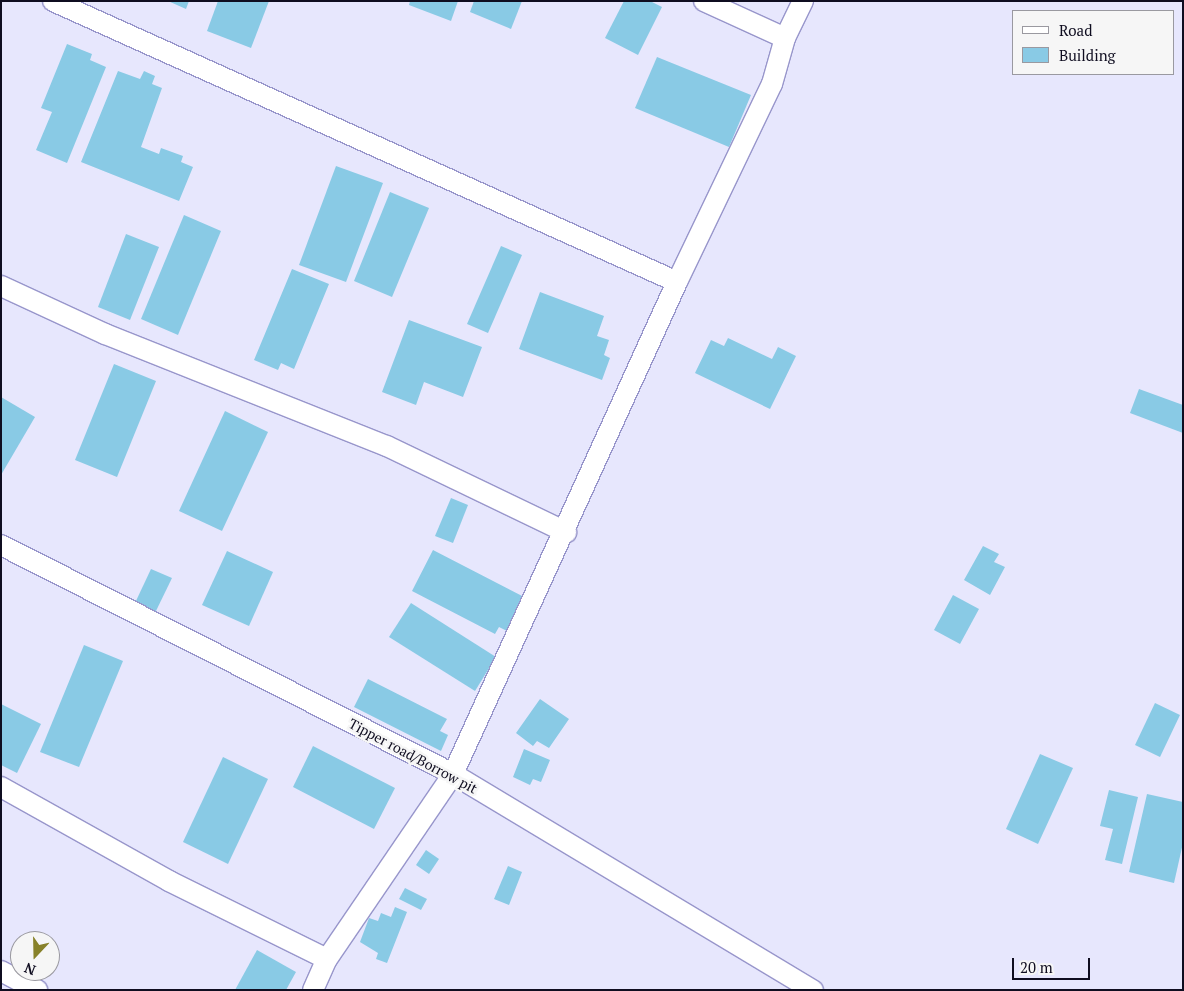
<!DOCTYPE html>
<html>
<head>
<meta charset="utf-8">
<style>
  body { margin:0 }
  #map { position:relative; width:1184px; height:991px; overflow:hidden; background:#e7e7fd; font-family:"PT Serif",serif }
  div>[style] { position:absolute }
  .building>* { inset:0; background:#89cae5 }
  .roads { filter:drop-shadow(1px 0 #9896cb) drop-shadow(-1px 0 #9896cb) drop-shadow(0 1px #9896cb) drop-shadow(0 -1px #9896cb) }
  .minor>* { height:20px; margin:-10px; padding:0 10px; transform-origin:10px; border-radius:10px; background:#fff }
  span { translate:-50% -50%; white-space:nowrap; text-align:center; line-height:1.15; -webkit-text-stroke:5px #f6f6f6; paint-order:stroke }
  .street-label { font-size:14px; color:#0f0d20 }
  .frame { position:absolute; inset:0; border:2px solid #0f0d20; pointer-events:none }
  .legend { position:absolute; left:1012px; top:10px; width:162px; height:65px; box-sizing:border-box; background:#f6f6f6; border:1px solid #9a99a0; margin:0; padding:6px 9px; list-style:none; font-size:15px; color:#0f0d20 }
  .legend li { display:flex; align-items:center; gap:10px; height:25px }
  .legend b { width:25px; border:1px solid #9a99a0 }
  .north { position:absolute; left:10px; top:931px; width:50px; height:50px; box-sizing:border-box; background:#f6f6f6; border:1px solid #9a99a0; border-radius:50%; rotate:201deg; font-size:14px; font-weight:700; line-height:20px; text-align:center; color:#0f0d20 }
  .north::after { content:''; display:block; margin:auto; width:18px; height:22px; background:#88822a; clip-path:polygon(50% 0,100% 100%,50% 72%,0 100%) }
  .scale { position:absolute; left:1012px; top:958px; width:78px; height:22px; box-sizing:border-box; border:2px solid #0f0d20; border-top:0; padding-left:6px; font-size:15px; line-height:18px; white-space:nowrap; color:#0f0d20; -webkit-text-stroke:4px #f6f6f6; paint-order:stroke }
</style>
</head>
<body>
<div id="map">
  <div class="building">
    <i style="clip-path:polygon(168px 1px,189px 1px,186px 9px)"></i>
    <i style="clip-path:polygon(218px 1px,269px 1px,251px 48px,207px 31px)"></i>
    <i style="clip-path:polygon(410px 1px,458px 1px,451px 21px,409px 5px)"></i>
    <i style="clip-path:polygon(474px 1px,522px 1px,511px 29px,470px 12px)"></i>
    <i style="clip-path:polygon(624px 1px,650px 1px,662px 7px,638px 55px,605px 38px)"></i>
    <i style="clip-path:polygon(67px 44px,92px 54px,90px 60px,106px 67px,67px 163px,36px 150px,52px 112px,41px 108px)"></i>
    <i style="clip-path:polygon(657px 57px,751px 95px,729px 147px,635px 108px)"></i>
    <i style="clip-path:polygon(118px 71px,140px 79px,144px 71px,155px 76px,152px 84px,162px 88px,141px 147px,159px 154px,161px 148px,183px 156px,181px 162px,193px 167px,179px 201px,81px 162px)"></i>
    <i style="clip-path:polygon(336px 166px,383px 183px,346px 282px,299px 265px)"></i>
    <i style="clip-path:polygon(390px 192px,429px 208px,392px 297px,354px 281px)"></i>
    <i style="clip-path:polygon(184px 215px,221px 231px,178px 335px,141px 319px)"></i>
    <i style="clip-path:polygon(126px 234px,159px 247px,130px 320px,98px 307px)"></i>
    <i style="clip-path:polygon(501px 246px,522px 255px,488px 333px,467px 324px)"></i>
    <i style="clip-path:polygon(292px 269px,329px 284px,294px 369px,281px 363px,278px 370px,254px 360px)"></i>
    <i style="clip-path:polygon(540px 292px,604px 316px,597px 336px,609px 340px,604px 355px,610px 358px,602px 380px,519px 349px)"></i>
    <i style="clip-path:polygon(409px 320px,482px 347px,463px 397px,424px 382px,416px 405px,382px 392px)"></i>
    <i style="clip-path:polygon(728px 338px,772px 359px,778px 347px,796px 356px,770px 409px,695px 373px,711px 340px,724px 346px)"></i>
    <i style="clip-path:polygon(114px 364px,156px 381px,117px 477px,75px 460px)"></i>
    <i style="clip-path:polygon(1139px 389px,1183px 405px,1183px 433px,1130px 413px)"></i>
    <i style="clip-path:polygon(1px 397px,35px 417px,1px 475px)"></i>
    <i style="clip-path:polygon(225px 411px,268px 432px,222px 531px,179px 511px)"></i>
    <i style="clip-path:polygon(451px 498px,468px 505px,453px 543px,435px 536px)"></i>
    <i style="clip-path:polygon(983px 546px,999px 554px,994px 562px,1005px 567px,990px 595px,964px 580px)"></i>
    <i style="clip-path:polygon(433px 550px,528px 599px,511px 633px,499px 627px,495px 634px,412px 591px)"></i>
    <i style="clip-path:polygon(227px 551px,273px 572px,249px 626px,202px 605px)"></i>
    <i style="clip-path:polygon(151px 569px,172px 578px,155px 613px,135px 603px)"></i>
    <i style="clip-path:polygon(953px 595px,979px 609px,960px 644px,934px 630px)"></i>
    <i style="clip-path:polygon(411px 603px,496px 657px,475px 691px,389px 637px)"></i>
    <i style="clip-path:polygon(84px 645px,123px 661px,79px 767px,40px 752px)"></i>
    <i style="clip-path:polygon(368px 679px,447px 719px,440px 731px,448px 735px,441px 751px,354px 707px)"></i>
    <i style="clip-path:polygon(540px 699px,569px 719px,549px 748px,537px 741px,533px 746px,516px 733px)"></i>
    <i style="clip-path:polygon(1155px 703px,1180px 715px,1160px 757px,1135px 745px)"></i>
    <i style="clip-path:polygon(1px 704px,41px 724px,17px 773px,1px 765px)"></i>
    <i style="clip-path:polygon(313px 746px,395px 788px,374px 829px,293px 787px)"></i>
    <i style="clip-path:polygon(524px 749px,550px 760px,541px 782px,533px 779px,530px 785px,513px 777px)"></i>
    <i style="clip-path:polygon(1040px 754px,1073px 768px,1038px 844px,1006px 829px)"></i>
    <i style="clip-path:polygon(223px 757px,268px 779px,228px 864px,183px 842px)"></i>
    <i style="clip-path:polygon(1109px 790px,1138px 797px,1122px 864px,1105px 860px,1113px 829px,1100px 826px)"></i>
    <i style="clip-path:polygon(1147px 794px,1183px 802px,1183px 843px,1174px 883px,1129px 872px)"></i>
    <i style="clip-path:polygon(426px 850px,439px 859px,429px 874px,416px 865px)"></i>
    <i style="clip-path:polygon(508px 866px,522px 872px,509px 905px,494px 899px)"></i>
    <i style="clip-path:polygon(405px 888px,427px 899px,421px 910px,399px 899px)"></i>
    <i style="clip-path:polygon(395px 907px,407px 912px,387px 963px,376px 959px,378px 953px,360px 942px,369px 918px,378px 921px,381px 913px,391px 917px)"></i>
    <i style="clip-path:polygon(257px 950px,296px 972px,286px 990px,235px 990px)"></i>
  </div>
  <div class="roads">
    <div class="minor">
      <i style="left:53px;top:1px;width:684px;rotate:24.24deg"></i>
      <i style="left:704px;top:1px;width:89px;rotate:24.6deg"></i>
      <i style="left:1px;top:286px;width:115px;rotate:24.8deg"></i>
      <i style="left:105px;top:334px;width:303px;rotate:21.7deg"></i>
      <i style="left:387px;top:446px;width:199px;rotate:25.7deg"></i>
      <i style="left:1px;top:545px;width:507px;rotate:26.87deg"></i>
      <i style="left:453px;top:774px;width:420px;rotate:31deg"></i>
      <i style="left:1px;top:787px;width:193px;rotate:29.2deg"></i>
      <i style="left:169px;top:881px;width:176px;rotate:26.3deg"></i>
      <i style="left:1px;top:971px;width:41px;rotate:27.8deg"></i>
      <i style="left:313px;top:990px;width:34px;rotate:-66deg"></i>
      <i style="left:327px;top:959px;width:224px;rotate:-55.7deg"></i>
      <i style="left:453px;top:774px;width:541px;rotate:-65.52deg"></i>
      <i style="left:677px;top:282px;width:220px;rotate:-64.4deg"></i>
      <i style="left:772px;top:84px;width:48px;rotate:-74.2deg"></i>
      <i style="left:785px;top:38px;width:41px;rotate:-64.1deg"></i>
    </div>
  </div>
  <div class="street-label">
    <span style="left:413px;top:756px;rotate:28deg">Tipper road/Borrow pit</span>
  </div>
  <div class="frame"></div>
  <ul class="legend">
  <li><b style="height:6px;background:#fff"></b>Road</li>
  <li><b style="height:14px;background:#89cae5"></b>Building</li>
  </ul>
  <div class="north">N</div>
  <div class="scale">20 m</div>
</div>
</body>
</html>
